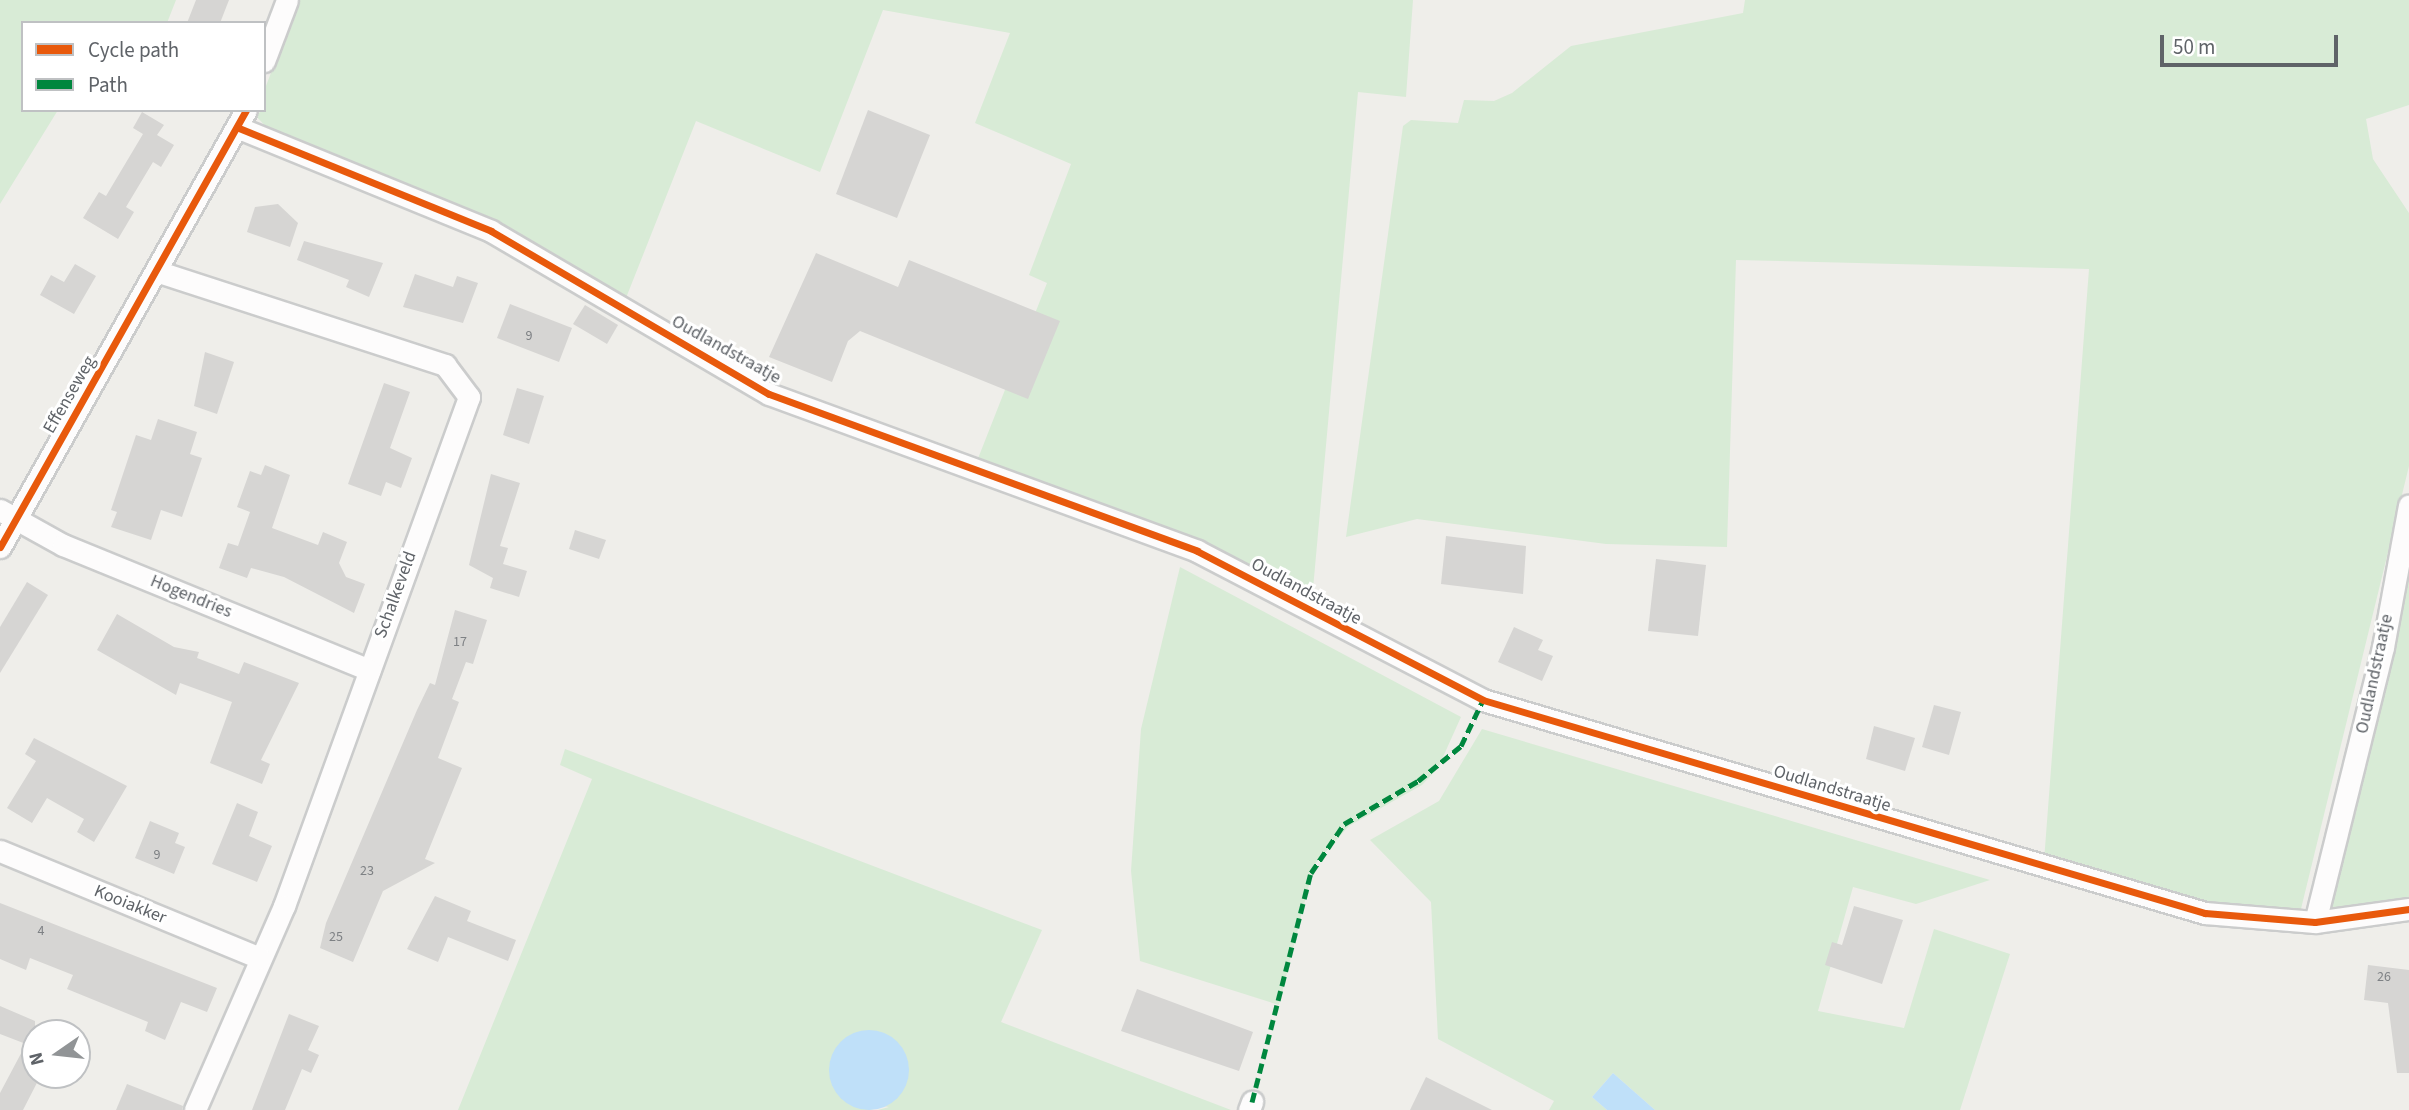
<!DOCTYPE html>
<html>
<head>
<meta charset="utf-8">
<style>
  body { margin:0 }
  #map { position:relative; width:2409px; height:1110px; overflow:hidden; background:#efeeea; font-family:"Source Sans 3",sans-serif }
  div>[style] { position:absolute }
  .green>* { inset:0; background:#d8ebd6 }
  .water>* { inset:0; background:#bfe0f9 }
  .round { border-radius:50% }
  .building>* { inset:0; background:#d6d5d3 }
  .roads { filter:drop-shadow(2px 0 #cbcccc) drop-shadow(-2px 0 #cbcccc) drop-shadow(0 2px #cbcccc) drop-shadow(0 -2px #cbcccc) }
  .minor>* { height:21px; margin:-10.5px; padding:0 10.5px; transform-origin:10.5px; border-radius:10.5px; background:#fdfcfc }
  .quiet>* { height:5px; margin-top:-2.5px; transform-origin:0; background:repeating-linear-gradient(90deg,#00873e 0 10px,transparent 0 15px) }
  .cycleway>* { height:7px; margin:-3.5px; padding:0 3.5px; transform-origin:3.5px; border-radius:3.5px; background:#e8590c }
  span { translate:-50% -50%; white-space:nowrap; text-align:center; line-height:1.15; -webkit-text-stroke:6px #fff; paint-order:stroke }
  .number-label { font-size:14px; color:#7e8184 }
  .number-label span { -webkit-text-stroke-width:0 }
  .street-label { font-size:18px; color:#5f6368 }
  .legend { position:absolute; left:21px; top:21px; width:245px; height:91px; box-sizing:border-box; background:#fff; border:2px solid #bfc1c3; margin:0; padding:9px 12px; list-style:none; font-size:21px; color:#5f6368 }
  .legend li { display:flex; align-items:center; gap:14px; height:35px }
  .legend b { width:35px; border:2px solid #bfc1c3 }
  .north { position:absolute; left:21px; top:1019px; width:70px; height:70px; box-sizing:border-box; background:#fff; border:2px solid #bfc1c3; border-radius:50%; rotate:256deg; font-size:19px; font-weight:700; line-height:28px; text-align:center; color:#5f6368 }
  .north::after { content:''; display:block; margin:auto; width:24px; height:32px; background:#919496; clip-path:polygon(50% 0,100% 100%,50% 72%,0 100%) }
  .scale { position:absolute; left:2160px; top:35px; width:178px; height:32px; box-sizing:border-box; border:4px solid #5f6368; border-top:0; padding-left:9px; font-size:21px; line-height:24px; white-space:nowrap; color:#5f6368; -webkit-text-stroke:5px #fff; paint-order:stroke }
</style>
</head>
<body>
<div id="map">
  <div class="green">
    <i style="clip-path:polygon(0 0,176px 0,167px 23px,23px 23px,23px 110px,58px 110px,0 204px)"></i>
    <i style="clip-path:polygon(299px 0,1413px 0,1406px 97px,1358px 92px,1312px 600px,977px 461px,1047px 283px,1029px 275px,1071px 164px,975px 123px,1010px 33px,883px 10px,820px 172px,696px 121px,626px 298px,481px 214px,270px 131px,255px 115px,264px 110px,264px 91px)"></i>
    <i style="clip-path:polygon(1745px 0,2409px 0,2409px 105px,2366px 119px,2373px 159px,2409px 213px,2409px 466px,2300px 913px,2198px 905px,2044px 861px,2089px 269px,1736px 260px,1727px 547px,1606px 544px,1417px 519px,1346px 537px,1403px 126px,1411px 120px,1458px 123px,1464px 100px,1494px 101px,1512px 93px,1571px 46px,1743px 13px)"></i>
    <i style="clip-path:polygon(1180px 567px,1461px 717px,1438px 768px,1422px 785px,1349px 826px,1314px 865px,1279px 1005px,1140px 961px,1131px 871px,1141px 729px)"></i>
    <i style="clip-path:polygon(2409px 574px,2409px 905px,2323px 919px)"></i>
    <i style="clip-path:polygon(1482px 729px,1990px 880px,1916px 904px,1853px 887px,1818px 1011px,1904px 1028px,1934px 929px,2010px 954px,1960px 1110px,1655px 1110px,1613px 1073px,1592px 1097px,1607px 1110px,1549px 1110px,1554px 1101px,1438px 1039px,1431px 902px,1370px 840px,1439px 801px)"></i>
    <i style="clip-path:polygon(565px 749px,1042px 930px,1001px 1022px,1231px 1110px,878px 1110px,889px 1107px,844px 1100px,873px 1110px,458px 1110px,592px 779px,560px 765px)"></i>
  </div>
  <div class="water">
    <i class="round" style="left:829px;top:1030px;width:80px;height:80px"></i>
    <i style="clip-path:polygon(1613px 1073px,1655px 1110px,1607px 1110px,1592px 1097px)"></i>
  </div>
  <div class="building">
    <i style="clip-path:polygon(196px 0,229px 0,220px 23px,187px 23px)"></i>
    <i style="clip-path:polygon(868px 110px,930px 135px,897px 218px,836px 194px)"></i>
    <i style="clip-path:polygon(142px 112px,164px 125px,157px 135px,174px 145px,161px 167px,153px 162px,126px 207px,134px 212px,118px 239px,83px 218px,99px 192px,106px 196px,143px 134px,133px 128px)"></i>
    <i style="clip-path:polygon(278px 204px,298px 223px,290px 247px,247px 232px,255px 207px)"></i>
    <i style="clip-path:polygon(304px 241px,383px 263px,369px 297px,346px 287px,349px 280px,297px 260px)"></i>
    <i style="clip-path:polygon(816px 253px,898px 287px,909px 260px,1060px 321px,1028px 399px,860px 331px,848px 341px,832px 382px,769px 357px)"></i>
    <i style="clip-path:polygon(75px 264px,96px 276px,74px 314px,40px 295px,51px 275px,64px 282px)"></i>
    <i style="clip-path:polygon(415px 274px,453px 287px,457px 276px,478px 283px,463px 323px,403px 307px)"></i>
    <i style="clip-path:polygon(510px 304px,572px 328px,559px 362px,497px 338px)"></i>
    <i style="clip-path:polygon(585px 305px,618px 325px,607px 344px,573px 324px)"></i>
    <i style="clip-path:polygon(205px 352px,234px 362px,217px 414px,194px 406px)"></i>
    <i style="clip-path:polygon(384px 383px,410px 392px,390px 448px,412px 458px,401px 488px,386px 482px,381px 496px,348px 484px)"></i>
    <i style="clip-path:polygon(517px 388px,544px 396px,529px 444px,503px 435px)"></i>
    <i style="clip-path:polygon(158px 419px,197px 432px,190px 454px,202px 458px,182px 517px,161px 510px,151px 540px,111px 527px,117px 512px,111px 510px,136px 435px,151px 440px)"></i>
    <i style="clip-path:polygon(265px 465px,290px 475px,272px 528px,318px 545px,323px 532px,347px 542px,339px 563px,346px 577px,365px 584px,354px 613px,284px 577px,251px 568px,247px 578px,219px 568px,228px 543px,238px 546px,250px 512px,237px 507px,250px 471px,261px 475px)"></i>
    <i style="clip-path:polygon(491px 474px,520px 483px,500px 546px,508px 548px,503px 564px,527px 571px,519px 597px,490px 588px,493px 578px,469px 565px)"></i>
    <i style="clip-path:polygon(575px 530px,606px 540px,599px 559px,569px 549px)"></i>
    <i style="clip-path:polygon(1446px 536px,1526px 546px,1523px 594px,1441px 584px)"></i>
    <i style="clip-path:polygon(1656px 559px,1706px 565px,1698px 636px,1648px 631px)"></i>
    <i style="clip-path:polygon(27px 582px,48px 595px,0 673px,0 627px)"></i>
    <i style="clip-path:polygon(455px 610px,487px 620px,473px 664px,466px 662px,452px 699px,459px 702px,438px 758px,462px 768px,425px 859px,435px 863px,383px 891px,353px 962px,320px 948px,326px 923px,417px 710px,430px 683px,435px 685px)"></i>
    <i style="clip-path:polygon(117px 614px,174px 647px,199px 652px,197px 658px,239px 674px,244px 662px,299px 683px,261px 760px,270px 764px,262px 784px,210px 763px,232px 702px,180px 683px,176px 695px,97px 650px)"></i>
    <i style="clip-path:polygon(1514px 627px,1543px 640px,1538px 650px,1553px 656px,1542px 681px,1498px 662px)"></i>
    <i style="clip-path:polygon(1934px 705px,1961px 712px,1949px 755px,1922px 747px)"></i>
    <i style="clip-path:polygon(1874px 726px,1915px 738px,1905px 771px,1866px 759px)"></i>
    <i style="clip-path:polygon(34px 738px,127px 786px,94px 842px,77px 832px,84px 819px,47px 798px,32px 823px,7px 808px,36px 761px,25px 754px)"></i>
    <i style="clip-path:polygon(237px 803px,258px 812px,249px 836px,272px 846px,257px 882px,212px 864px)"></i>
    <i style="clip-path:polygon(150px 821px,179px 833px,175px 843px,185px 847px,174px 874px,135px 858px)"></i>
    <i style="clip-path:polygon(435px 896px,471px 911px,467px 921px,516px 940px,508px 961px,448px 937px,438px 962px,407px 949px)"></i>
    <i style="clip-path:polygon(0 903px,217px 988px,207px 1012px,181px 1002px,165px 1040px,145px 1031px,148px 1022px,67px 989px,73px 975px,30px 958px,26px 970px,0 959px)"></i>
    <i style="clip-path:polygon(1854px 906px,1903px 920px,1882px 984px,1825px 965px,1832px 942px,1842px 945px)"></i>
    <i style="clip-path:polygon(2368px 965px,2409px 970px,2409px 1073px,2397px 1073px,2388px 1003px,2364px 1000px)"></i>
    <i style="clip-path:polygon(1137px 989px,1253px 1032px,1239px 1071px,1121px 1031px)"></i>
    <i style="clip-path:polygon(0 1006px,35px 1021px,35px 1075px,41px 1075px,23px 1110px,0 1110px,0 1093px,26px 1044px,0 1034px)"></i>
    <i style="clip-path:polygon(289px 1014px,319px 1026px,308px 1050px,319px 1055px,311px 1073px,302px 1069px,285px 1110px,252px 1110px)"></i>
    <i style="clip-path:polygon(1426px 1077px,1492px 1110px,1410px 1110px)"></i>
    <i style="clip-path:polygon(127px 1084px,183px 1106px,182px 1110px,116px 1110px)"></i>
  </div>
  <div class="roads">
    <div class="minor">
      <i style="left:264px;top:61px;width:65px;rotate:-69.3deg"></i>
      <i style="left:239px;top:128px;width:272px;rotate:22.2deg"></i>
      <i style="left:491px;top:231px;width:322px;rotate:30.4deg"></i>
      <i style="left:769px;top:394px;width:456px;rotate:20.1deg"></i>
      <i style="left:1197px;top:551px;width:322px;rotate:27.5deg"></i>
      <i style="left:1483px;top:700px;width:753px;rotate:16.44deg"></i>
      <i style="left:2205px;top:913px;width:110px;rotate:4.7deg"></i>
      <i style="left:2315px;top:922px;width:95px;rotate:-7.9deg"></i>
      <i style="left:159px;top:272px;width:301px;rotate:18deg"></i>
      <i style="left:445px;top:365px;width:40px;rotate:53deg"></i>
      <i style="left:469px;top:397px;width:542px;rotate:109.97deg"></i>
      <i style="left:284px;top:906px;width:223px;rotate:113.6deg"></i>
      <i style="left:0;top:510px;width:72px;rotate:29.1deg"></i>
      <i style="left:63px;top:545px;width:331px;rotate:22.2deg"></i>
      <i style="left:0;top:547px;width:501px;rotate:-60.62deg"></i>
      <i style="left:0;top:851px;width:281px;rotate:22.4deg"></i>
      <i style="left:2315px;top:922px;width:283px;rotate:-76.1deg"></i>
      <i style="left:2383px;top:647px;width:144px;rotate:-79.6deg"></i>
      <i style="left:1249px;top:1110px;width:9px;rotate:-69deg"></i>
    </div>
  </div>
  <div class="quiet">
    <i style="left:1252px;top:1102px;width:236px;rotate:-75.6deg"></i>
    <i style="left:1311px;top:873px;width:59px;rotate:-56deg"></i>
    <i style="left:1344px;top:824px;width:86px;rotate:-30.2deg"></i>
    <i style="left:1418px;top:781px;width:55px;rotate:-39.1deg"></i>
    <i style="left:1461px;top:746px;width:51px;rotate:-64.4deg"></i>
  </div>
  <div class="cycleway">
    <i style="left:239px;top:128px;width:272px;rotate:22.2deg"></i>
    <i style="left:491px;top:231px;width:322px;rotate:30.4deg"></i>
    <i style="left:769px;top:394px;width:456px;rotate:20.1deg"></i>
    <i style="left:1197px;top:551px;width:322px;rotate:27.5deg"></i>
    <i style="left:1483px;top:700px;width:753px;rotate:16.44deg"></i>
    <i style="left:2205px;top:913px;width:110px;rotate:4.7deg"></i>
    <i style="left:2315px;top:922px;width:95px;rotate:-7.9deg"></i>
    <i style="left:0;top:547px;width:501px;rotate:-60.62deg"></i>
  </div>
  <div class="number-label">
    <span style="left:529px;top:336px">9</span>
    <span style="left:460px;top:642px">17</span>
    <span style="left:157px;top:855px">9</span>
    <span style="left:367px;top:871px">23</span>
    <span style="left:41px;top:931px">4</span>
    <span style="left:336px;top:937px">25</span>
    <span style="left:2384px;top:977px">26</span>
  </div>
  <div class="street-label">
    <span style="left:726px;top:350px;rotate:29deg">Oudlandstraatje</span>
    <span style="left:70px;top:395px;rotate:-60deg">Effenseweg</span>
    <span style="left:1306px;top:592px;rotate:28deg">Oudlandstraatje</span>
    <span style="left:396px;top:595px;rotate:-70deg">Schalkeveld</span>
    <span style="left:191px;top:597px;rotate:22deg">Hogendries</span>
    <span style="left:2375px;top:674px;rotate:-78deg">Oudlandstraatje</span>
    <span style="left:1832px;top:789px;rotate:17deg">Oudlandstraatje</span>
    <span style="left:130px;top:905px;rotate:22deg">Kooiakker</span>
  </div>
  <ul class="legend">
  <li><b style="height:9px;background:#e8590c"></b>Cycle path</li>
  <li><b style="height:9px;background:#00873e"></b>Path</li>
  </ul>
  <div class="north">N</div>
  <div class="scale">50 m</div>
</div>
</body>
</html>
